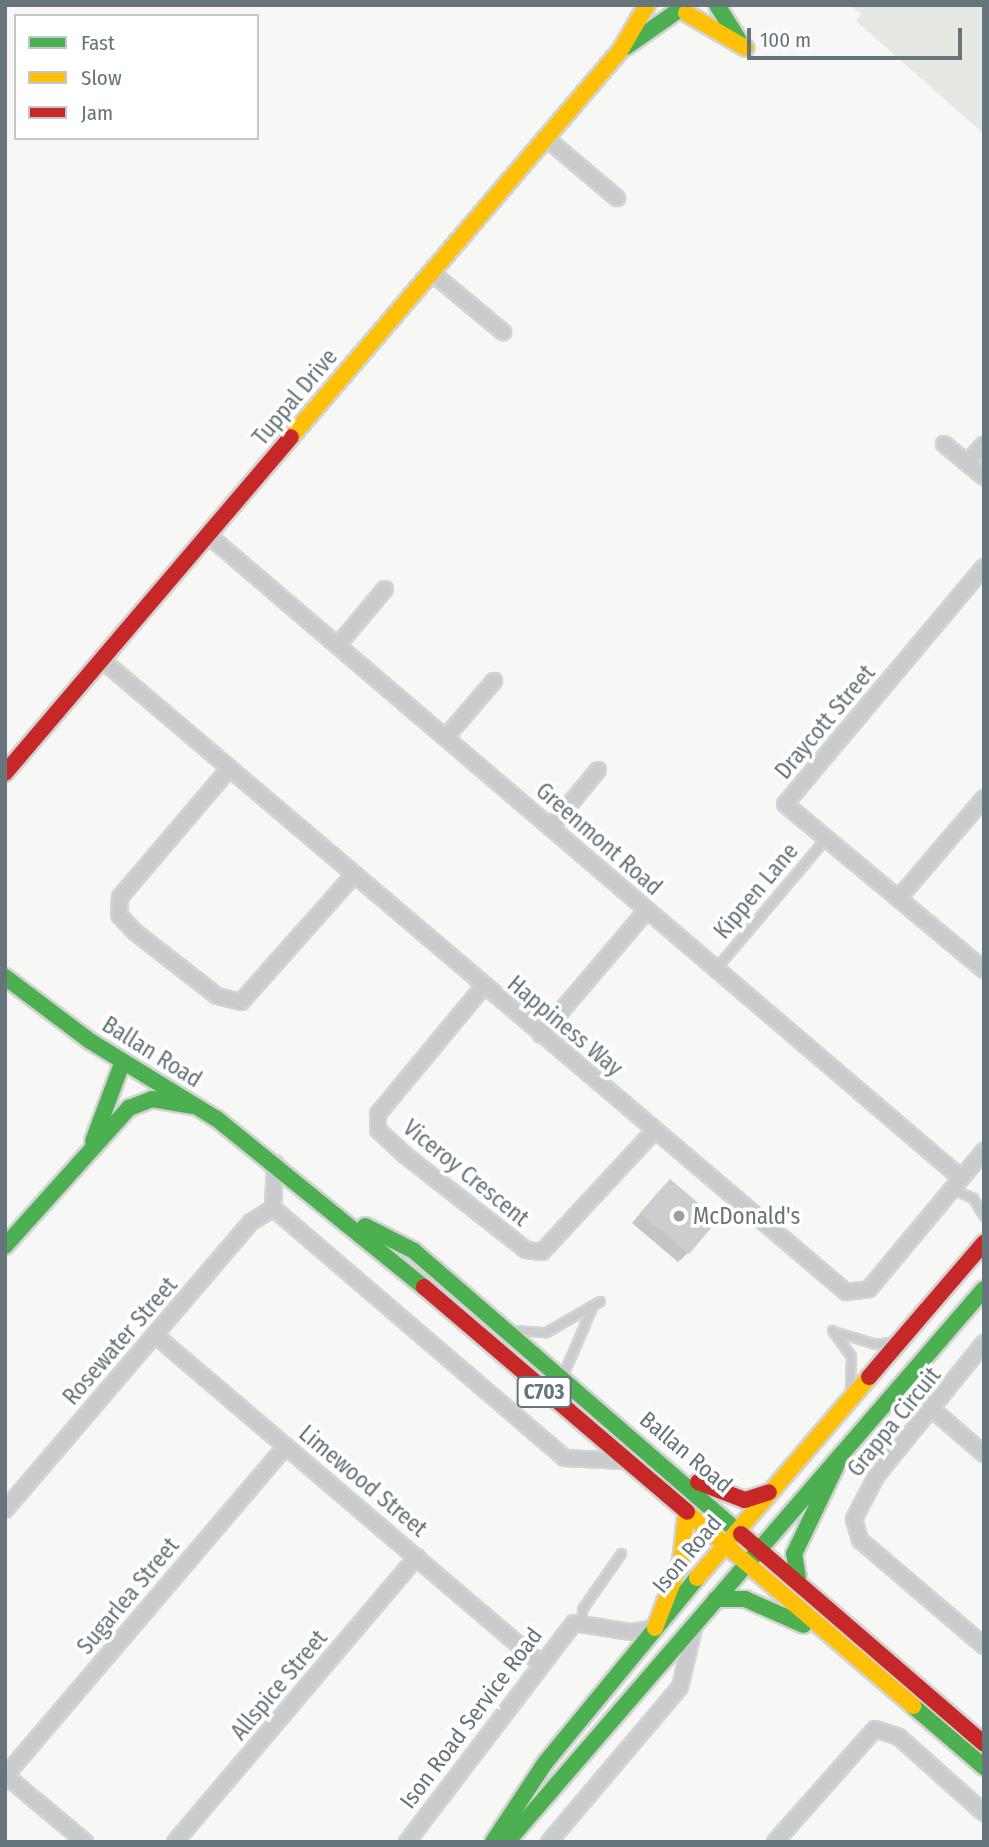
<!DOCTYPE html>
<html>
<head>
<meta charset="utf-8">
<style>
  body { margin:0 }
  #map { position:relative; width:989px; height:1847px; overflow:hidden; background:#f7f7f6; font-family:"Fira Sans Condensed",sans-serif }
  div>[style] { position:absolute }
  .green>* { inset:0; background:#e6e8e4 }
  .shadow>* { inset:0; background:#0003 }
  .building>* { inset:0; background:#cccdce }
  .roads { filter:drop-shadow(2px 0 #d3d3d3) drop-shadow(-2px 0 #d3d3d3) drop-shadow(0 2px #d3d3d3) drop-shadow(0 -2px #d3d3d3) }
  .lane>* { height:7px; margin:-3.5px; padding:0 3.5px; transform-origin:3.5px; border-radius:3.5px; background:#c9cbcc }
  .street>* { height:14px; margin:-7px; padding:0 7px; transform-origin:7px; border-radius:7px; background:#c9cbcc }
  .fast>* { height:16px; margin:-8px; padding:0 8px; transform-origin:8px; border-radius:8px; background:#4caf50 }
  .slow>* { height:16px; margin:-8px; padding:0 8px; transform-origin:8px; border-radius:8px; background:#ffc107 }
  .jam>* { height:16px; margin:-8px; padding:0 8px; transform-origin:8px; border-radius:8px; background:#c62828 }
  .dots>* { width:19px; height:19px; translate:-50% -50%; box-sizing:border-box; border:4px solid #fff; border-radius:50% }
  span { translate:-50% -50%; white-space:nowrap; text-align:center; line-height:1.15; -webkit-text-stroke:7px #fff; paint-order:stroke }
  .shield-label span { padding:2px 5px; background:#fff; border:2px solid; border-radius:5px; -webkit-text-stroke-width:0 }
  .shield-label { font-size:21px; color:#66747c; font-weight:700 }
  .street-label { font-size:23px; color:#66747c }
  .poi-label { font-size:23px; color:#66747c }
  .left { translate:0 -50%; text-align:left }
  .frame { position:absolute; inset:0; border:7px solid #66747c; pointer-events:none }
  .legend { position:absolute; left:14px; top:14px; width:245px; height:126px; box-sizing:border-box; background:#fff; border:2px solid #c2c7cb; margin:0; padding:9px 12px; list-style:none; font-size:21px; color:#66747c }
  .legend li { display:flex; align-items:center; gap:14px; height:35px }
  .legend b { width:35px; border:2px solid #c2c7cb }
  .scale { position:absolute; left:747px; top:28px; width:215px; height:32px; box-sizing:border-box; border:4px solid #66747c; border-top:0; padding-left:9px; font-size:21px; line-height:24px; white-space:nowrap; color:#66747c; -webkit-text-stroke:5px #fff; paint-order:stroke }
</style>
</head>
<body>
<div id="map">
  <div class="green">
    <i style="clip-path:polygon(850px 5px,984px 5px,984px 134px,856px 21px,861px 14px)"></i>
  </div>
  <div class="shadow">
    <i style="clip-path:polygon(660px 1190px,688px 1253px,678px 1262px,632px 1223px)"></i>
  </div>
  <div class="building">
    <i style="clip-path:polygon(670px 1179px,718px 1220px,689px 1254px,640px 1213px)"></i>
  </div>
  <div class="roads">
    <div class="lane">
      <i style="left:716px;top:968px;width:170px;rotate:-49.8deg"></i>
      <i style="left:952px;top:1189px;width:23px;rotate:23deg"></i>
      <i style="left:973px;top:1198px;width:21px;rotate:59deg"></i>
      <i style="left:515px;top:1330px;width:31px;rotate:4deg"></i>
      <i style="left:546px;top:1332px;width:62px;rotate:-29.9deg"></i>
      <i style="left:832px;top:1330px;width:32px;rotate:54deg"></i>
      <i style="left:851px;top:1356px;width:35px;rotate:92deg"></i>
      <i style="left:836px;top:1332px;width:42px;rotate:16.7deg"></i>
      <i style="left:876px;top:1344px;width:19px;rotate:-9deg"></i>
      <i style="left:564px;top:1372px;width:71px;rotate:-66.7deg"></i>
      <i style="left:582px;top:1621px;width:12px;rotate:-90deg"></i>
      <i style="left:582px;top:1609px;width:68px;rotate:-55.1deg"></i>
    </div>
    <div class="street">
      <i style="left:546px;top:138px;width:93px;rotate:40.2deg"></i>
      <i style="left:431px;top:272px;width:94px;rotate:39.8deg"></i>
      <i style="left:944px;top:444px;width:52px;rotate:39.5deg"></i>
      <i style="left:967px;top:463px;width:25px;rotate:-48deg"></i>
      <i style="left:208px;top:535px;width:990px;rotate:40.49deg"></i>
      <i style="left:984px;top:567px;width:309px;rotate:130deg"></i>
      <i style="left:785px;top:804px;width:259px;rotate:39.8deg"></i>
      <i style="left:338px;top:645px;width:73px;rotate:-50deg"></i>
      <i style="left:101px;top:659px;width:978px;rotate:40.35deg"></i>
      <i style="left:846px;top:1292px;width:23px;rotate:-7deg"></i>
      <i style="left:869px;top:1289px;width:180px;rotate:-50.2deg"></i>
      <i style="left:446px;top:737px;width:74px;rotate:-49.4deg"></i>
      <i style="left:229px;top:769px;width:168px;rotate:130.4deg"></i>
      <i style="left:120px;top:897px;width:18px;rotate:93deg"></i>
      <i style="left:119px;top:915px;width:23px;rotate:47deg"></i>
      <i style="left:135px;top:932px;width:104px;rotate:38deg"></i>
      <i style="left:217px;top:996px;width:25px;rotate:14deg"></i>
      <i style="left:241px;top:1002px;width:167px;rotate:-48.4deg"></i>
      <i style="left:551px;top:827px;width:74px;rotate:-50.5deg"></i>
      <i style="left:899px;top:898px;width:131px;rotate:-49.6deg"></i>
      <i style="left:483px;top:987px;width:165px;rotate:129.6deg"></i>
      <i style="left:378px;top:1114px;width:16px;rotate:90deg"></i>
      <i style="left:378px;top:1130px;width:37px;rotate:43deg"></i>
      <i style="left:405px;top:1155px;width:154px;rotate:38.1deg"></i>
      <i style="left:526px;top:1250px;width:16px;rotate:7deg"></i>
      <i style="left:542px;top:1252px;width:163px;rotate:-47.2deg"></i>
      <i style="left:541px;top:1035px;width:164px;rotate:-49.7deg"></i>
      <i style="left:275px;top:1163px;width:45px;rotate:92.5deg"></i>
      <i style="left:273px;top:1208px;width:384px;rotate:40.6deg"></i>
      <i style="left:565px;top:1458px;width:59px;rotate:2.9deg"></i>
      <i style="left:155px;top:1335px;width:506px;rotate:40.43deg"></i>
      <i style="left:984px;top:1343px;width:170px;rotate:129deg"></i>
      <i style="left:877px;top:1475px;width:50px;rotate:117.6deg"></i>
      <i style="left:854px;top:1519px;width:22px;rotate:74deg"></i>
      <i style="left:860px;top:1540px;width:163px;rotate:40.5deg"></i>
      <i style="left:932px;top:1409px;width:69px;rotate:40.9deg"></i>
      <i style="left:5px;top:1510px;width:379px;rotate:-49.5deg"></i>
      <i style="left:251px;top:1222px;width:26px;rotate:-32deg"></i>
      <i style="left:5px;top:1775px;width:104px;rotate:39.9deg"></i>
      <i style="left:6px;top:1775px;width:432px;rotate:-49.6deg"></i>
      <i style="left:175px;top:1842px;width:374px;rotate:-49.7deg"></i>
      <i style="left:407px;top:1842px;width:275px;rotate:-52.7deg"></i>
      <i style="left:574px;top:1623px;width:58px;rotate:9deg"></i>
      <i style="left:631px;top:1632px;width:24px;rotate:-9deg"></i>
      <i style="left:549px;top:1842px;width:203px;rotate:-49.8deg"></i>
      <i style="left:680px;top:1687px;width:65px;rotate:-76.6deg"></i>
      <i style="left:775px;top:1842px;width:151px;rotate:-48.5deg"></i>
      <i style="left:875px;top:1729px;width:25px;rotate:18deg"></i>
      <i style="left:899px;top:1737px;width:114px;rotate:41.8deg"></i>
    </div>
    <div class="fast">
      <i style="left:717px;top:5px;width:40px;rotate:58deg"></i>
      <i style="left:626px;top:47px;width:61px;rotate:-35deg"></i>
      <i style="left:5px;top:977px;width:106px;rotate:37deg"></i>
      <i style="left:90px;top:1041px;width:149px;rotate:31.6deg"></i>
      <i style="left:217px;top:1119px;width:267px;rotate:39.1deg"></i>
      <i style="left:93px;top:1141px;width:85px;rotate:-69.4deg"></i>
      <i style="left:365px;top:1226px;width:55px;rotate:27deg"></i>
      <i style="left:414px;top:1251px;width:432px;rotate:40.9deg"></i>
      <i style="left:5px;top:1246px;width:186px;rotate:-48.1deg"></i>
      <i style="left:129px;top:1108px;width:25px;rotate:-21deg"></i>
      <i style="left:152px;top:1099px;width:40px;rotate:10deg"></i>
      <i style="left:798px;top:1578px;width:24px;rotate:-99deg"></i>
      <i style="left:794px;top:1554px;width:109px;rotate:-64.4deg"></i>
      <i style="left:716px;top:1599px;width:29px"></i>
      <i style="left:745px;top:1599px;width:64px;rotate:23.8deg"></i>
      <i style="left:913px;top:1706px;width:94px;rotate:40.7deg"></i>
      <i style="left:493px;top:1842px;width:95px;rotate:-56.6deg"></i>
      <i style="left:545px;top:1763px;width:239px;rotate:-50.6deg"></i>
      <i style="left:507px;top:1842px;width:730px;rotate:-49.22deg"></i>
    </div>
    <div class="slow">
      <i style="left:686px;top:13px;width:69px;rotate:30.3deg"></i>
      <i style="left:291px;top:437px;width:507px;rotate:-49.56deg"></i>
      <i style="left:620px;top:51px;width:53px;rotate:-59.6deg"></i>
      <i style="left:687px;top:1512px;width:298px;rotate:40.6deg"></i>
      <i style="left:697px;top:1578px;width:265px;rotate:-49.4deg"></i>
      <i style="left:655px;top:1628px;width:72px;rotate:-68.8deg"></i>
      <i style="left:681px;top:1561px;width:45px;rotate:-83.7deg"></i>
    </div>
    <div class="jam">
      <i style="left:5px;top:773px;width:441px;rotate:-49.6deg"></i>
      <i style="left:424px;top:1287px;width:346px;rotate:40.5deg"></i>
      <i style="left:869px;top:1377px;width:177px;rotate:-49.4deg"></i>
      <i style="left:698px;top:1482px;width:50px;rotate:21deg"></i>
      <i style="left:745px;top:1500px;width:25px;rotate:-18deg"></i>
      <i style="left:741px;top:1534px;width:321px;rotate:40.8deg"></i>
    </div>
  </div>
  <div class="dots">
    <i style="left:679px;top:1216px;background:#99a2a7"></i>
  </div>
  <div class="shield-label">
    <span style="left:544px;top:1392px">C703</span>
  </div>
  <div class="street-label">
    <span style="left:295px;top:397px;rotate:-50deg">Tuppal Drive</span>
    <span style="left:825px;top:722px;rotate:-50deg">Draycott Street</span>
    <span style="left:599px;top:839px;rotate:41deg">Greenmont Road</span>
    <span style="left:756px;top:891px;rotate:-50deg">Kippen Lane</span>
    <span style="left:565px;top:1026px;rotate:40deg">Happiness Way</span>
    <span style="left:152px;top:1052px;rotate:32deg">Ballan Road</span>
    <span style="left:466px;top:1173px;rotate:39deg">Viceroy Crescent</span>
    <span style="left:120px;top:1341px;rotate:-49deg">Rosewater Street</span>
    <span style="left:894px;top:1422px;rotate:-51deg">Grappa Circuit</span>
    <span style="left:686px;top:1452px;rotate:40deg">Ballan Road</span>
    <span style="left:363px;top:1481px;rotate:40deg">Limewood Street</span>
    <span style="left:687px;top:1554px;rotate:-50deg">Ison Road</span>
    <span style="left:128px;top:1596px;rotate:-50deg">Sugarlea Street</span>
    <span style="left:279px;top:1685px;rotate:-50deg">Allspice Street</span>
    <span style="left:471px;top:1718px;rotate:-53deg">Ison Road Service Road</span>
  </div>
  <div class="poi-label">
    <span class="left" style="left:693px;top:1216px">McDonald's</span>
  </div>
  <div class="frame"></div>
  <ul class="legend">
  <li><b style="height:9px;background:#4caf50"></b>Fast</li>
  <li><b style="height:9px;background:#ffc107"></b>Slow</li>
  <li><b style="height:9px;background:#c62828"></b>Jam</li>
  </ul>
  <div class="scale">100 m</div>
</div>
</body>
</html>
